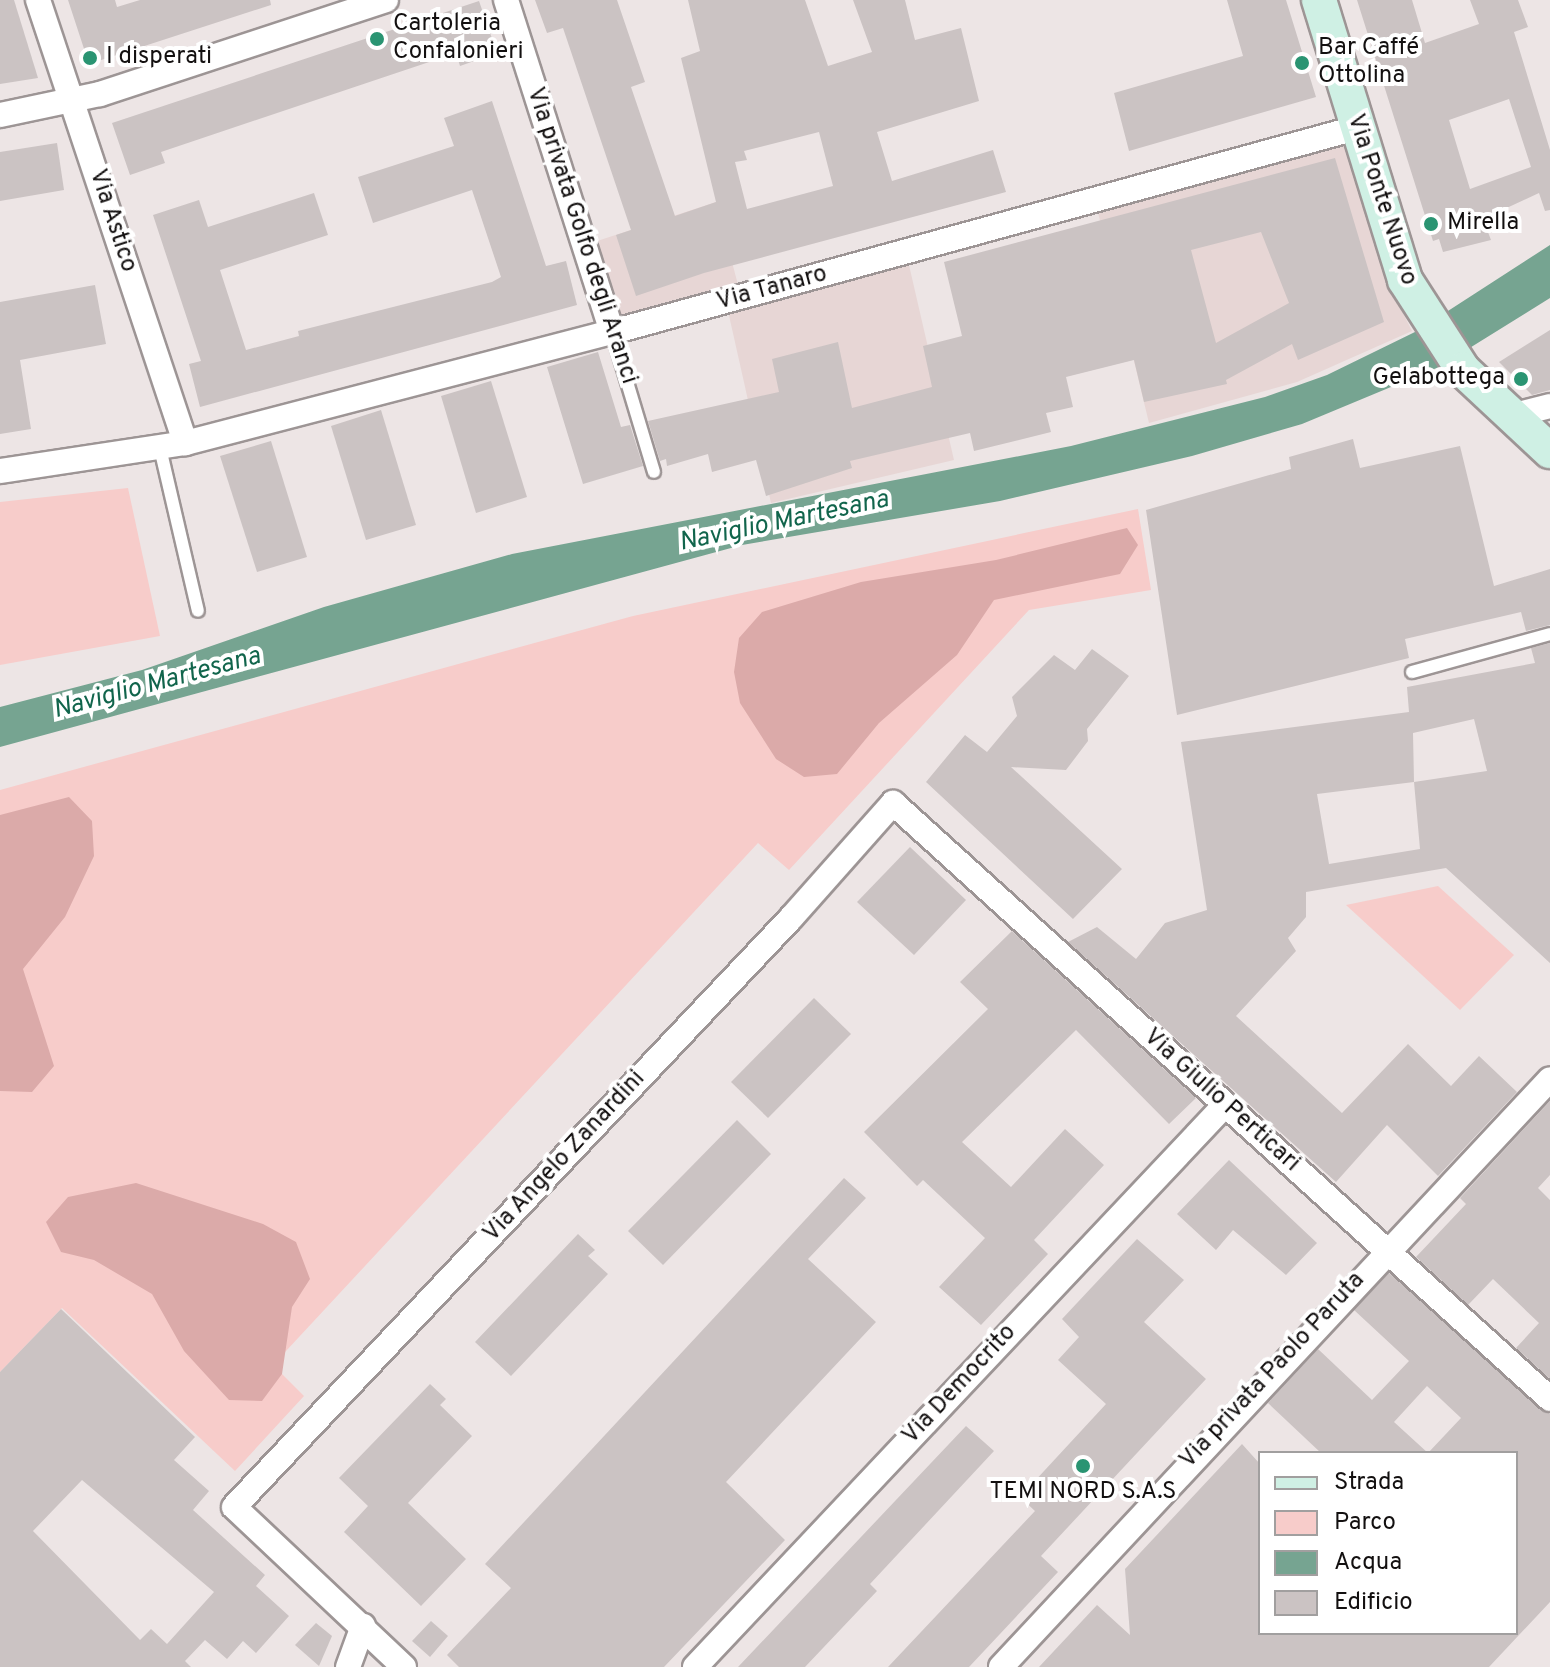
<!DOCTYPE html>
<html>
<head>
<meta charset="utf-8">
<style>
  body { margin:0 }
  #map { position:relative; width:1550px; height:1667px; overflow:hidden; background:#ede5e5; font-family:Overpass,sans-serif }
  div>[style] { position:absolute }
  .built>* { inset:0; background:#e7d6d5 }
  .green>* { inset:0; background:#f7ccca }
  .forest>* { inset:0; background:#dbaaa9 }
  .water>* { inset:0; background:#76a491 }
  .building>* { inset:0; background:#cbc3c3 }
  .roads { filter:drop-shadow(2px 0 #9d9595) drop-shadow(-2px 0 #9d9595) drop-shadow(0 2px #9d9595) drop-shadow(0 -2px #9d9595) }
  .lane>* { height:12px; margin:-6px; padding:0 6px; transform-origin:6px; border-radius:6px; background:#fff }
  .street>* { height:24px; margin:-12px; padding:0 12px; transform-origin:12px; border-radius:12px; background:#fff }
  .secondary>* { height:34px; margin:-17px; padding:0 17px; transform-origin:17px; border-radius:17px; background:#cff0e4 }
  .dots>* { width:22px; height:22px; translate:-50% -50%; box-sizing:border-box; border:4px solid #fff; border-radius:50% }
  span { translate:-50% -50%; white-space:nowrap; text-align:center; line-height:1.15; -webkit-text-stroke:8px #fff; paint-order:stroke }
  .poi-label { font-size:24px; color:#131010 }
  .left { translate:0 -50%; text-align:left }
  .right { translate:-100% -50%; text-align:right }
  .street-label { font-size:24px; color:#131010 }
  .water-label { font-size:26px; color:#11654c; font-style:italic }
  .legend { position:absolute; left:1258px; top:1451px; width:260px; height:184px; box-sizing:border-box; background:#fff; border:2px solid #a19f9f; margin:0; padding:10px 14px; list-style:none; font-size:24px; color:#131010 }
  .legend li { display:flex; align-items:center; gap:16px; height:40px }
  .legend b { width:40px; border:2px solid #a19f9f }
</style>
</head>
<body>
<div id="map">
  <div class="built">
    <i style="clip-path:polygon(1356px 128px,1398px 264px,1382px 271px,1412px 331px,1297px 382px,1149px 423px,1095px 200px)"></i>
    <i style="clip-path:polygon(716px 202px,741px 296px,906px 252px,954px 460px,771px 503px,726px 302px,612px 332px,585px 245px)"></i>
  </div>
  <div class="green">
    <i style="clip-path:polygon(128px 488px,160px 636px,0 665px,0 502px)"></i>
    <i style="clip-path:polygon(1138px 509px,1151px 590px,1029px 610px,789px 870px,758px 843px,273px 1365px,304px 1396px,235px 1471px,62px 1308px,0 1372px,0 790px,633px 616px)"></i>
    <i style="clip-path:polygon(1438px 886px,1514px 955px,1460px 1010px,1346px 905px)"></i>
  </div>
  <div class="forest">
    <i style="clip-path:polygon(1127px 528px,1138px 545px,1120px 574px,994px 600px,957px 655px,879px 723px,837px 774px,804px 777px,776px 759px,740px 703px,734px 672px,739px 638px,762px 612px,861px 582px,996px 560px)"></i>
    <i style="clip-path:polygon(69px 797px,92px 821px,94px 856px,65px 917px,23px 969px,54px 1066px,32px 1092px,0 1091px,0 815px)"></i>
    <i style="clip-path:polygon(136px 1183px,263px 1224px,296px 1242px,310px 1279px,292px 1307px,282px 1374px,262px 1401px,229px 1400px,184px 1351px,152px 1294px,94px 1260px,61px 1252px,46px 1222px,68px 1197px)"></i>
  </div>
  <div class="water">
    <i style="clip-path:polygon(1550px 245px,1550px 298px,1439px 367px,1302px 424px,1192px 456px,1000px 501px,742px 545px,0 747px,0 707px,142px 670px,324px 607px,512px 554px,1071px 446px,1265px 397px,1327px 375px,1417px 331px)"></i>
  </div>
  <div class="building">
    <i style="clip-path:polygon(0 0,14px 0,38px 78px,0 84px)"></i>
    <i style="clip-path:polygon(68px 0,115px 0,117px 7px,140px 0,270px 0,271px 5px,89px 64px)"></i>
    <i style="clip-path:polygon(evenodd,535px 0,617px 0,645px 82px,631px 87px,675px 216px,716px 202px,681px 58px,700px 51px,688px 0,805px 0,828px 66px,872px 52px,853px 0,905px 0,915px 40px,961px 28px,979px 101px,877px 132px,892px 181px,993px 150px,1006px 192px,704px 273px,636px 296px,616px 235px,631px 230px,563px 28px,547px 33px,535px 0,819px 132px,833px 186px,747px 209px,735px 162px,747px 160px,744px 151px,819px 132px)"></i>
    <i style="clip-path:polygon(1227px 0,1286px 0,1316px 97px,1129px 151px,1114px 93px,1243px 56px)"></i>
    <i style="clip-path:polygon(evenodd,1357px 0,1412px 0,1425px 43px,1479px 24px,1470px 0,1518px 0,1528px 27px,1514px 32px,1550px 150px,1550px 210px,1545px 211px,1539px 193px,1483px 219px,1491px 240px,1443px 252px,1439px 239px,1433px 241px,1357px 0,1509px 99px,1531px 167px,1470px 189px,1449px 120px,1509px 99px)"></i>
    <i style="clip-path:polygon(479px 1px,497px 53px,460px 66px,456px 53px,161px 152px,165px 163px,130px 175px,112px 123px)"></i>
    <i style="clip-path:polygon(492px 101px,546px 266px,566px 261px,577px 305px,200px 407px,189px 364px,201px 361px,153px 215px,199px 200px,208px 227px,314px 193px,328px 235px,220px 270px,246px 350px,299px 336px,298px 331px,492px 282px,501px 277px,472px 190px,373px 223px,358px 177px,454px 146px,444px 118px)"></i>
    <i style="clip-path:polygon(57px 143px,64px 190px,0 201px,0 152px)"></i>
    <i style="clip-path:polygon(evenodd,1335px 158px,1384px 322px,1298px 360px,1292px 344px,1226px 380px,1227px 384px,1144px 402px,1134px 360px,1066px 377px,1073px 407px,1046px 413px,1051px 432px,974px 451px,970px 433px,850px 461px,852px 468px,766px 496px,756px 460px,712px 472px,708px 454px,667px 466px,666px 459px,660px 461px,648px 421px,779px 392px,772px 359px,838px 342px,852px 408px,932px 387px,923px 346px,962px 336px,944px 262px,1335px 158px,1261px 232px,1289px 303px,1216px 343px,1191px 250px,1261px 232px)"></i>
    <i style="clip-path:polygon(95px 285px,106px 344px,20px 360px,31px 429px,0 434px,0 302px)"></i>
    <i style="clip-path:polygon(1550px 330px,1550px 390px,1532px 395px,1499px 362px)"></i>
    <i style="clip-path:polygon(598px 352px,621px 427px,630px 425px,643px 466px,583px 484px,547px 367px)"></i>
    <i style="clip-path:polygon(491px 381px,527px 497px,476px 513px,441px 396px)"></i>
    <i style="clip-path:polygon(381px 410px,416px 525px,366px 540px,331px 426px)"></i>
    <i style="clip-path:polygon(1353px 439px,1360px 468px,1460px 446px,1494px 586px,1550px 569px,1550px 625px,1526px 631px,1521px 612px,1405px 639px,1409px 658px,1177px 715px,1146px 510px,1291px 469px,1289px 457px)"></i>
    <i style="clip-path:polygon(271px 441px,307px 557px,257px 572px,220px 456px)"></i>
    <i style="clip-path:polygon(evenodd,1550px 643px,1550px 963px,1446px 868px,1306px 892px,1306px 917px,1288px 938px,1296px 951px,1236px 1016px,1342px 1113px,1408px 1044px,1451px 1086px,1479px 1056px,1517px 1092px,1438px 1176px,1387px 1125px,1336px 1182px,1068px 942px,1097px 927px,1136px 959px,1165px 923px,1207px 910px,1181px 742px,1409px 712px,1407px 687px,1535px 663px,1531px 648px,1550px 643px,1474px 719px,1487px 771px,1414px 782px,1413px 733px,1474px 719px,1550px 643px,1414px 782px,1420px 849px,1329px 864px,1317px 794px,1414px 782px)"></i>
    <i style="clip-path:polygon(1092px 649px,1129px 676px,1087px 729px,1088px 741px,1066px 770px,1011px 767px,1122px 869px,1073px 919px,926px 782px,965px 735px,987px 752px,1017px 716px,1012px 697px,1054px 655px,1075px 670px)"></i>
    <i style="clip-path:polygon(910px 847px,966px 900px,914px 955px,857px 902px)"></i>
    <i style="clip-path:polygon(1012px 931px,1196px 1098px,1169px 1124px,1076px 1030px,962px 1142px,1011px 1187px,1065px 1129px,1104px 1165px,1034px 1240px,1048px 1254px,981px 1325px,939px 1287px,985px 1238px,923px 1180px,917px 1186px,864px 1132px,988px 1009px,960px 982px)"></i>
    <i style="clip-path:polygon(814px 998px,851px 1034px,768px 1118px,731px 1082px)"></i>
    <i style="clip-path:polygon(1550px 1101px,1550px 1175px,1538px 1188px,1550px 1200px,1550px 1379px,1516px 1348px,1539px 1323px,1493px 1279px,1468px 1305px,1416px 1257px,1466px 1204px,1460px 1198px)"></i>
    <i style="clip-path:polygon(737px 1120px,771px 1154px,663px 1265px,628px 1231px)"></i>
    <i style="clip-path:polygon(1229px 1160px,1317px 1243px,1286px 1275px,1233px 1230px,1216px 1250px,1177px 1214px)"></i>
    <i style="clip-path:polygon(844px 1178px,866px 1198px,808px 1259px,876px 1322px,726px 1482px,785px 1540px,664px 1667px,459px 1667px,447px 1655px,511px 1588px,485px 1564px)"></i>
    <i style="clip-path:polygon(578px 1234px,595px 1250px,588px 1256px,608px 1274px,511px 1376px,475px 1342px)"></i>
    <i style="clip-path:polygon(1137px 1239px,1184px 1280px,1144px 1322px,1206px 1379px,1041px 1556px,1058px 1572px,969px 1667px,888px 1667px,1035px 1511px,1020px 1497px,1106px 1404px,1058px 1360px,1079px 1337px,1062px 1319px)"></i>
    <i style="clip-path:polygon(1389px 1273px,1550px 1414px,1550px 1602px,1489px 1667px,1039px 1667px,1097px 1605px,1130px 1635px,1125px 1569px,1242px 1444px,1260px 1464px,1260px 1633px,1516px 1633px,1516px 1453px,1428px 1453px,1461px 1418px,1427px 1386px,1394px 1422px,1428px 1453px,1321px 1453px,1268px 1403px,1318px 1349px,1372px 1400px,1409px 1361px,1354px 1310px)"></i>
    <i style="clip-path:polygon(evenodd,61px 1309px,195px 1437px,174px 1460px,209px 1491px,193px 1510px,265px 1575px,256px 1586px,289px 1616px,256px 1653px,243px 1641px,227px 1659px,205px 1640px,185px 1661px,191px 1667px,0 1667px,0 1372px,61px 1309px,82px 1480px,214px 1592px,167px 1644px,151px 1629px,140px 1640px,33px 1531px,82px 1480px)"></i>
    <i style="clip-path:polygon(430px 1384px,446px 1399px,440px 1405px,472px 1436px,408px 1503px,466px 1559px,421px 1606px,344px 1532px,368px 1506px,339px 1478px)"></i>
    <i style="clip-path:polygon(966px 1426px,994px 1451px,870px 1584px,877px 1591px,805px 1667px,738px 1667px)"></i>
    <i style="clip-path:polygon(431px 1621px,448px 1636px,430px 1657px,412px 1641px)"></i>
    <i style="clip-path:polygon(316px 1623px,332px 1636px,319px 1666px,295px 1645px)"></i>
  </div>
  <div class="roads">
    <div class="lane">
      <i style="left:612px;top:332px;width:146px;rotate:73.3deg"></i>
      <i style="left:160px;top:448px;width:167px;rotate:76.9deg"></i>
      <i style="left:1412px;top:672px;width:143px;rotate:-15.4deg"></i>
    </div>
    <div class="street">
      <i style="left:38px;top:0;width:467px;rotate:71.6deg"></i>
      <i style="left:506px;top:0;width:349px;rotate:72.3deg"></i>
      <i style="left:0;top:115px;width:102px;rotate:-11.9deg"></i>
      <i style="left:100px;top:94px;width:301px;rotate:-18.2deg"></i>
      <i style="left:1511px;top:416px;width:40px;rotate:-14.4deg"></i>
      <i style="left:0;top:471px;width:187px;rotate:-8.6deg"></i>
      <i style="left:185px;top:443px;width:441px;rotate:-14.6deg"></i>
      <i style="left:612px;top:332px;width:771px;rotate:-15.33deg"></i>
      <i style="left:348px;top:1667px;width:44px;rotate:-69.9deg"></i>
      <i style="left:404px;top:1667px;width:233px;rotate:-136.7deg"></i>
      <i style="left:234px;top:1507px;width:811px;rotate:-46.6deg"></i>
      <i style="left:791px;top:918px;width:154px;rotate:-48.4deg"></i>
      <i style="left:893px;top:803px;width:887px;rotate:42.21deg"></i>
      <i style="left:695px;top:1667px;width:772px;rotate:-46.68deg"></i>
      <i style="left:1001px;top:1667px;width:804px;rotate:-46.96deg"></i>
    </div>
    <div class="secondary">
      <i style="left:1319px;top:0;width:293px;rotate:72.9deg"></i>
      <i style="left:1405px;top:280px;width:107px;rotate:57.2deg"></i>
      <i style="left:1463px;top:370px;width:119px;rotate:43deg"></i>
    </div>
  </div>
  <div class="dots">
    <i style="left:377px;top:39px;background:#2a9472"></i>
    <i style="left:90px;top:58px;background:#2a9472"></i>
    <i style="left:1302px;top:63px;background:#2a9472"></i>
    <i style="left:1431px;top:224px;background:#2a9472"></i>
    <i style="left:1521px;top:379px;background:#2a9472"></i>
    <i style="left:1083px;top:1466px;background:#2a9472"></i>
  </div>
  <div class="poi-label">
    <span class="left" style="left:393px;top:39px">Cartoleria<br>Confalonieri</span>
    <span class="left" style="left:1318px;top:63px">Bar Caffé<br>Ottolina</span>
    <span class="left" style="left:106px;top:58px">I disperati</span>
    <span class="left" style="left:1447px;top:224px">Mirella</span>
    <span class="right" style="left:1505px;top:379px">Gelabottega</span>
    <span style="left:1083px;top:1493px">TEMI NORD S.A.S</span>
  </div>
  <div class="street-label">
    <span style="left:1381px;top:200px;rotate:72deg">Via Ponte Nuovo</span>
    <span style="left:112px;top:221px;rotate:72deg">Via Astico</span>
    <span style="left:581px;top:236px;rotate:72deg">Via privata Golfo degli Aranci</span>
    <span style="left:772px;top:289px;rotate:-15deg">Via Tanaro</span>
    <span style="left:1221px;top:1101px;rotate:42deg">Via Giulio Perticari</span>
    <span style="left:565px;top:1157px;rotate:-47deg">Via Angelo Zanardini</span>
    <span style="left:1273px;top:1371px;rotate:-47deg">Via privata Paolo Paruta</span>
    <span style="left:960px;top:1385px;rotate:-47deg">Via Democrito</span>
  </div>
  <div class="water-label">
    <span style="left:784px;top:522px;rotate:-12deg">Naviglio Martesana</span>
    <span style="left:157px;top:684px;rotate:-15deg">Naviglio Martesana</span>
  </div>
  <ul class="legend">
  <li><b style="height:10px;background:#cff0e4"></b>Strada</li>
  <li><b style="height:22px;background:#f7ccca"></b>Parco</li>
  <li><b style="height:22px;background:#76a491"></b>Acqua</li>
  <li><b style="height:22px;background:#cbc3c3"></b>Edificio</li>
  </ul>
</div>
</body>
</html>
